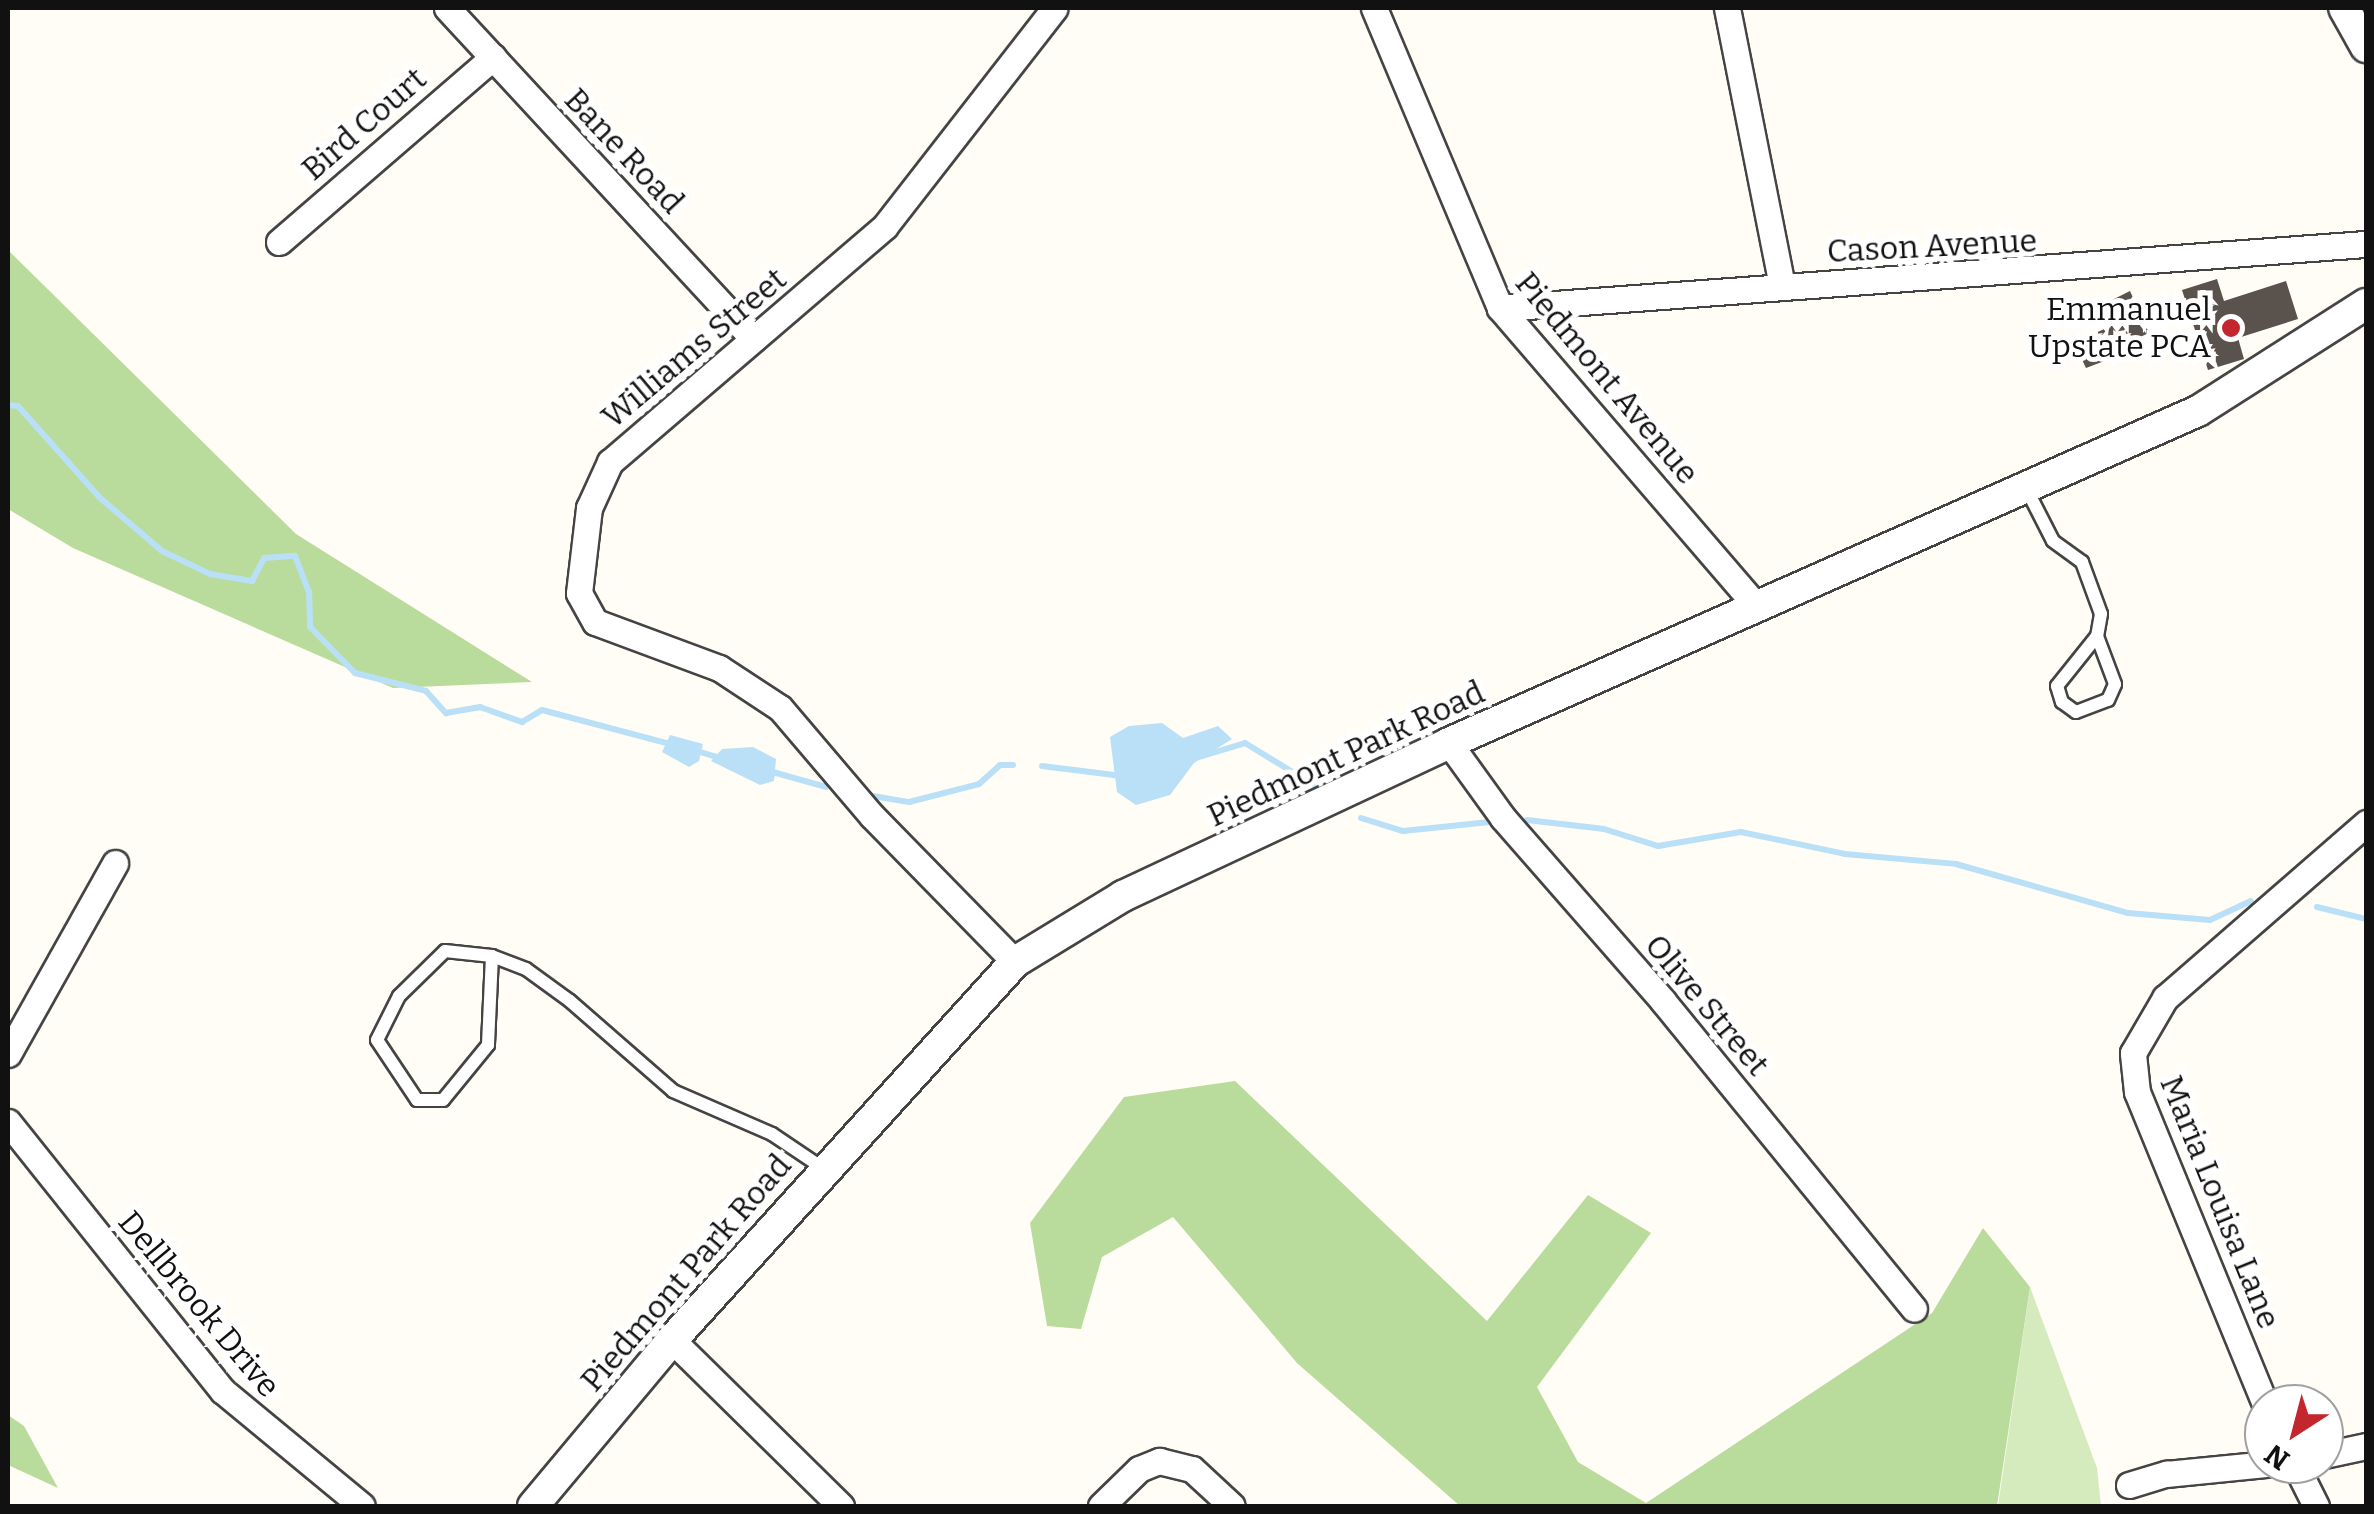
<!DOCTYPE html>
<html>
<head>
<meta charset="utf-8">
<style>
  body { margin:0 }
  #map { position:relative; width:2374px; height:1514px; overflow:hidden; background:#fffdf5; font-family:Bitter,serif }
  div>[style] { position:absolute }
  .green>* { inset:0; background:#d5ebbd }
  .forest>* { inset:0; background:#b9dc9c }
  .water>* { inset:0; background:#b9e0f7 }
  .stream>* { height:6px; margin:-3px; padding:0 3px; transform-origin:3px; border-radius:3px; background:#b9e0f7 }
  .building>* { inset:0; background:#5a524d }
  .roads { filter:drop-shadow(2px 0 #444) drop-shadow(-2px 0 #444) drop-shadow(0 2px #444) drop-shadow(0 -2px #444) }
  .service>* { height:12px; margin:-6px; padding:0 6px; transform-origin:6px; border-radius:6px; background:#fff }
  .minor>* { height:25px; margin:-12.5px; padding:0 12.5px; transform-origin:12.5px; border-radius:12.5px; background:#fff }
  .tertiary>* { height:30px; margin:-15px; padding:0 15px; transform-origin:15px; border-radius:15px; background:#fff }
  .dots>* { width:28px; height:28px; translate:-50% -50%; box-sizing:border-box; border:5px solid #fff; border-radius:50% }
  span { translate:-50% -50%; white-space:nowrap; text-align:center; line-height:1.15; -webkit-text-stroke:10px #fff; paint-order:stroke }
  .street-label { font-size:32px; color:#111 }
  .poi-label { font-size:32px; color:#111 }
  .right { translate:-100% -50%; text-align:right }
  .frame { position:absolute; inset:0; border:10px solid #111; pointer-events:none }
  .north { position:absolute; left:2244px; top:1384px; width:100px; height:100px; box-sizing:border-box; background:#fff; border:2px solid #a0a0a0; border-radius:50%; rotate:216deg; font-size:28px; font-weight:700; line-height:40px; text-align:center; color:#111 }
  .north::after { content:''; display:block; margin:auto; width:35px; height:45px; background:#c4262e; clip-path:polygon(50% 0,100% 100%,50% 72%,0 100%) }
</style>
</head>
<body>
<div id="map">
  <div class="green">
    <i style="clip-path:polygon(2030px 1287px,2097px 1468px,2101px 1506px,1998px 1506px)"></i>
  </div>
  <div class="forest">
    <i style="clip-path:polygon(8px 250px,296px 534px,532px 682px,393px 688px,73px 548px,8px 509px)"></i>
    <i style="clip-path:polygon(1235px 1081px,1487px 1321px,1588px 1195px,1651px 1233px,1537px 1387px,1578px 1462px,1646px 1503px,1932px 1313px,1983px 1228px,2030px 1287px,1997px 1506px,1460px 1506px,1297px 1363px,1173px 1217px,1102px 1257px,1081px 1329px,1047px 1326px,1030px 1223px,1124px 1097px)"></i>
    <i style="clip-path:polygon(8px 1415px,24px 1426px,58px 1488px,8px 1465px)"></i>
  </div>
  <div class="water">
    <i style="clip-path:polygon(1162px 723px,1183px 738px,1218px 726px,1232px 739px,1194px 763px,1170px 795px,1136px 805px,1117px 792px,1110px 737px,1129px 726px)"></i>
    <i style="clip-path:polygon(670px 735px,703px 744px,699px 761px,689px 767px,662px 752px)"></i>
    <i style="clip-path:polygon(753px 747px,776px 759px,774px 781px,760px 785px,711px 761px,722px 749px)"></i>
  </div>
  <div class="stream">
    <i style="left:8px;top:405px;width:10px;rotate:6deg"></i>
    <i style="left:18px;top:406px;width:122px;rotate:48.3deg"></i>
    <i style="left:99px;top:497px;width:83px;rotate:40.6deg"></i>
    <i style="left:162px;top:551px;width:53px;rotate:25.6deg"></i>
    <i style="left:210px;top:574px;width:43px;rotate:9.5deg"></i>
    <i style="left:252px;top:581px;width:26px;rotate:-62deg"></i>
    <i style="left:264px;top:558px;width:31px;rotate:-4deg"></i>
    <i style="left:295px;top:556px;width:39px;rotate:69deg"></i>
    <i style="left:309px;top:592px;width:35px;rotate:88deg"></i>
    <i style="left:310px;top:627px;width:64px;rotate:45.6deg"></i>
    <i style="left:355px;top:673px;width:73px;rotate:14.2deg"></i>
    <i style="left:426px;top:691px;width:30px;rotate:48deg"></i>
    <i style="left:446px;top:713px;width:35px;rotate:-10deg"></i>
    <i style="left:480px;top:707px;width:45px;rotate:19.7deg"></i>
    <i style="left:522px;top:722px;width:23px;rotate:-31deg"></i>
    <i style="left:542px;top:710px;width:132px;rotate:14.9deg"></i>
    <i style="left:697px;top:751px;width:27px;rotate:17deg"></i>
    <i style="left:1199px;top:757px;width:48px;rotate:-16.9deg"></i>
    <i style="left:1245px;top:743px;width:90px;rotate:31.4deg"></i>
    <i style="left:1042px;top:766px;width:81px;rotate:7.1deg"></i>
    <i style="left:769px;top:771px;width:59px;rotate:15.7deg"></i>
    <i style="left:867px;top:795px;width:43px;rotate:9.5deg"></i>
    <i style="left:909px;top:802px;width:72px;rotate:-14.4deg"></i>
    <i style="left:979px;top:784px;width:28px;rotate:-42deg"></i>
    <i style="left:1000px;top:765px;width:13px"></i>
    <i style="left:1361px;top:818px;width:44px;rotate:17.2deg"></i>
    <i style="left:1403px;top:831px;width:87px;rotate:-5.9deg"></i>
    <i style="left:1527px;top:820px;width:78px;rotate:6.7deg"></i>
    <i style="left:1604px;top:829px;width:57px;rotate:17.5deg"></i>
    <i style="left:1658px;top:846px;width:84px;rotate:-9.6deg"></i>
    <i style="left:1741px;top:832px;width:106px;rotate:11.9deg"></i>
    <i style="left:1845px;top:854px;width:111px;rotate:5.1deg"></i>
    <i style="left:1956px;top:864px;width:179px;rotate:15.9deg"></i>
    <i style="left:2128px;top:913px;width:82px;rotate:4.9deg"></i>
    <i style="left:2210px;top:920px;width:45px;rotate:-24.9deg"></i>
    <i style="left:2317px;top:907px;width:50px;rotate:13.8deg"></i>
  </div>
  <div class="building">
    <i style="clip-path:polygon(2217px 279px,2224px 301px,2286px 281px,2298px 319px,2238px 338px,2244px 359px,2208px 370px,2182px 290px)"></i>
    <i style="clip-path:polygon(2130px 291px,2149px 333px,2140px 337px,2144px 346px,2086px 368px,2074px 343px,2115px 324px,2106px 303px)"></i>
  </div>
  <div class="roads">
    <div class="service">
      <i style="left:2026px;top:488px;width:59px;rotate:63deg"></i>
      <i style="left:2053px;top:541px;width:36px;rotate:36deg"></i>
      <i style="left:2082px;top:562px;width:55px;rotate:69.9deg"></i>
      <i style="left:2101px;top:614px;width:22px;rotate:100deg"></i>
      <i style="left:2097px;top:636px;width:64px;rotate:128.7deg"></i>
      <i style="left:2057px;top:686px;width:17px;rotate:73deg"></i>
      <i style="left:2062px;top:702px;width:17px;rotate:36deg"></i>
      <i style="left:2076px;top:712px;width:34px;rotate:-21deg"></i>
      <i style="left:2108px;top:700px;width:17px;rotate:-66deg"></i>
      <i style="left:2115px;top:684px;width:51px;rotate:-110.6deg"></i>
      <i style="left:492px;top:956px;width:89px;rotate:92.6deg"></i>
      <i style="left:488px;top:1045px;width:71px;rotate:129.3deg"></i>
      <i style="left:443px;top:1100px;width:26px;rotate:180deg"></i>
      <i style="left:417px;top:1100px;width:72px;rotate:-123.7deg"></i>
      <i style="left:377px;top:1040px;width:49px;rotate:-63.4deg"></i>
      <i style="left:399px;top:996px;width:64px;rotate:-44.4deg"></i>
      <i style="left:445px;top:951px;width:47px;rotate:6.1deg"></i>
      <i style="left:492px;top:956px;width:36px;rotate:21deg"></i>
      <i style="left:526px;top:969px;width:54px;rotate:36deg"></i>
      <i style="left:570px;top:1001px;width:137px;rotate:41.1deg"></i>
      <i style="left:673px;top:1091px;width:108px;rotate:23.5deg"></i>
      <i style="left:772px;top:1134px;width:63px;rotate:33.9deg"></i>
    </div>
    <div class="minor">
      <i style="left:447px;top:8px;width:451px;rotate:47.2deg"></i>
      <i style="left:1374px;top:8px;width:325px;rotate:67.2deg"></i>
      <i style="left:1500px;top:308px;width:391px;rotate:49.3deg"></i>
      <i style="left:1727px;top:8px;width:284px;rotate:78.8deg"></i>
      <i style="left:279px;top:242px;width:283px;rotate:-40.8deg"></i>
      <i style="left:1500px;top:308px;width:868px;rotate:-4.23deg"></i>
      <i style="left:1449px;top:743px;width:92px;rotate:54.2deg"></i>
      <i style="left:1503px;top:818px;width:243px;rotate:48.8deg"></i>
      <i style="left:1663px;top:1001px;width:397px;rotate:50.8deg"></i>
      <i style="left:1015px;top:962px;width:204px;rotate:-134.4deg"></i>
      <i style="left:872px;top:816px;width:142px;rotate:-130.4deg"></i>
      <i style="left:780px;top:708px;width:73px;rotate:-146.7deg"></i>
      <i style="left:719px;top:668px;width:132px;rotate:-159.6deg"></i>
      <i style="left:595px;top:622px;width:33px;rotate:-119deg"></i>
      <i style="left:579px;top:593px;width:86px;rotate:-83.3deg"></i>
      <i style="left:589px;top:508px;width:51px;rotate:-65.5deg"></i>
      <i style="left:610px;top:462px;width:362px;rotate:-40.6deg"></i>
      <i style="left:885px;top:226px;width:276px;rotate:-52.1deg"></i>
      <i style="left:8px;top:1054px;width:219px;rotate:-60.7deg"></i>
      <i style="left:8px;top:1122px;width:344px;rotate:51.4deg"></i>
      <i style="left:223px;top:1391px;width:180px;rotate:39.6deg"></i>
      <i style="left:672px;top:1340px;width:237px;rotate:44.5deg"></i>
      <i style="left:2265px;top:1404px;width:337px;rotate:-112.3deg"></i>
      <i style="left:2137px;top:1092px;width:39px;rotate:-96deg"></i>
      <i style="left:2133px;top:1053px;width:64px;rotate:-59.8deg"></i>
      <i style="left:2165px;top:998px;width:267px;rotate:-41deg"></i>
      <i style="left:2324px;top:1455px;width:43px;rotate:-12.1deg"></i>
      <i style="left:2295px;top:1464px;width:47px;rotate:63.4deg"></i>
      <i style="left:2129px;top:1485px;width:39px;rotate:-17deg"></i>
      <i style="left:2166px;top:1474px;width:100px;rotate:-5.7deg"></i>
      <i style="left:1101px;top:1506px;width:53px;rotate:-44.2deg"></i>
      <i style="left:1139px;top:1469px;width:22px;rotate:-22deg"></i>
      <i style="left:1159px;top:1461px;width:34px;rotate:14deg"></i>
      <i style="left:1192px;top:1469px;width:54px;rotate:42.8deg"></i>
    </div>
    <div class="tertiary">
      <i style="left:2344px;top:8px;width:45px;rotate:60.6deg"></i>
      <i style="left:533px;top:1506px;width:217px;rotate:-50.1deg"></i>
      <i style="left:672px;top:1340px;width:510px;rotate:-47.78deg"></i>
      <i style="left:1015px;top:962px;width:127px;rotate:-31.4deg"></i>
      <i style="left:1123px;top:896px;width:360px;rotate:-25.1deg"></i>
      <i style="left:1449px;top:743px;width:819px;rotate:-23.91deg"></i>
      <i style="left:2198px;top:411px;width:199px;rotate:-32.5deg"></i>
    </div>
  </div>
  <div class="dots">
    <i style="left:2231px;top:328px;background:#c4262e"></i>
  </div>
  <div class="street-label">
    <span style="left:364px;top:124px;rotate:-41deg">Bird Court</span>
    <span style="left:624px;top:151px;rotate:47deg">Bane Road</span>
    <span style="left:1932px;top:246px;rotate:-3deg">Cason Avenue</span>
    <span style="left:694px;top:348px;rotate:-40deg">Williams Street</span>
    <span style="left:1607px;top:378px;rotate:50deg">Piedmont Avenue</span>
    <span style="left:1346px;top:754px;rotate:-25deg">Piedmont Park Road</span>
    <span style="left:1707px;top:1005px;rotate:50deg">Olive Street</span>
    <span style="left:2220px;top:1202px;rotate:68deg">Maria Louisa Lane</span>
    <span style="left:686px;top:1273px;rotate:-49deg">Piedmont Park Road</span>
    <span style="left:199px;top:1304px;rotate:50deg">Dellbrook Drive</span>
  </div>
  <div class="poi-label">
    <span class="right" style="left:2211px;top:328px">Emmanuel<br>Upstate PCA</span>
  </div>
  <div class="frame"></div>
  <div class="north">N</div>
</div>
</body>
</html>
